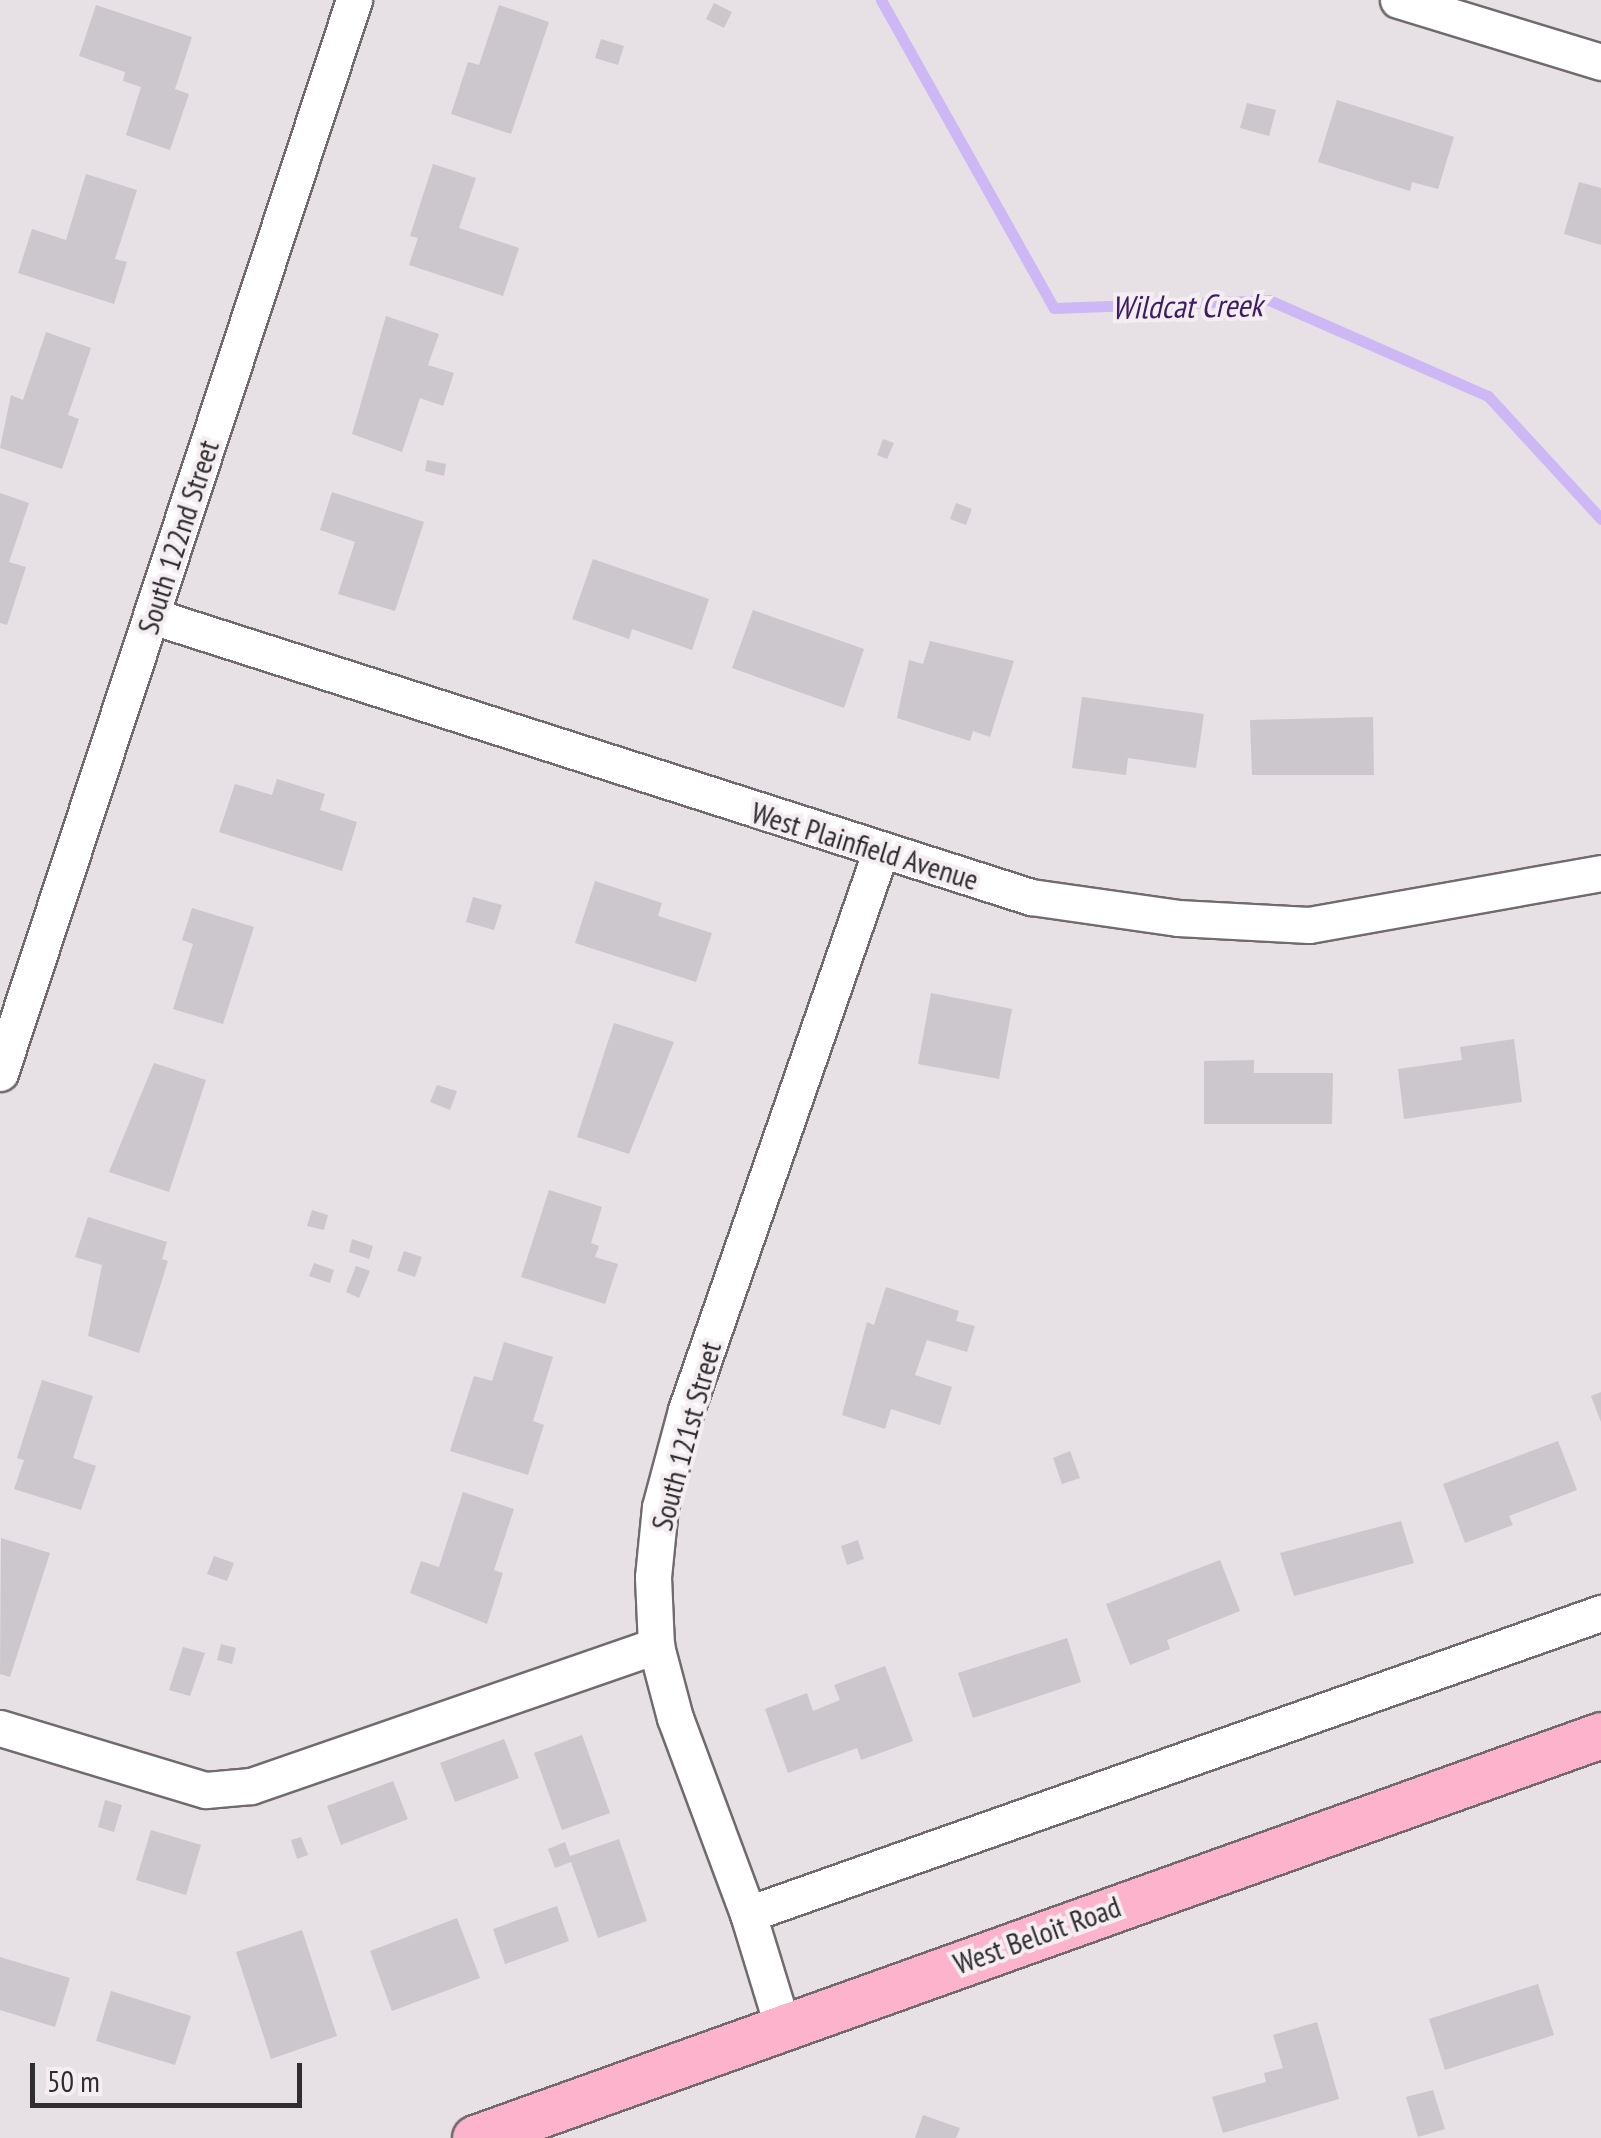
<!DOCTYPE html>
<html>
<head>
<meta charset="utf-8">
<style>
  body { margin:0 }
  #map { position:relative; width:1601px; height:2138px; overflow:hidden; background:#e7e0e4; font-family:"PT Sans Narrow",sans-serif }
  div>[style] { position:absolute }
  .stream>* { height:11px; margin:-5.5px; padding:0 5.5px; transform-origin:5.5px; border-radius:5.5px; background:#ceb7f5 }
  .building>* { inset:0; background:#cbc7cc }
  .roads { filter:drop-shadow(2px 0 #716b6e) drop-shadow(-2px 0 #716b6e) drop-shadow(0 2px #716b6e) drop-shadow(0 -2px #716b6e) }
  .minor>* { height:35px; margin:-17.5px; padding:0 17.5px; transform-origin:17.5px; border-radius:17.5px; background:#fff }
  .major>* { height:45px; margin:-22.5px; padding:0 22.5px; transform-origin:22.5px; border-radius:22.5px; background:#fcb3cb }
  span { translate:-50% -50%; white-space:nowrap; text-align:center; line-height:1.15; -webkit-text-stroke:8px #f4edf1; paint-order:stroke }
  .street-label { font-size:30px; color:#2f2d2e }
  .water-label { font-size:32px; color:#3d1c62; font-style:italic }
  .scale { position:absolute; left:30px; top:2063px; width:272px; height:45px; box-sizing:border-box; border:5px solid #2f2d2e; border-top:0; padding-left:12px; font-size:30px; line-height:35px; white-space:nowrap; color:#2f2d2e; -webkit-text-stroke:8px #f4edf1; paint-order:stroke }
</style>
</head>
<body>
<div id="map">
  <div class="stream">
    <i style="left:881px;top:0;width:353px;rotate:60.7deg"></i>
    <i style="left:1054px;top:308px;width:215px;rotate:-2.1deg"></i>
    <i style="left:1269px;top:300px;width:239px;rotate:23.7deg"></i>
    <i style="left:1488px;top:396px;width:167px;rotate:47.4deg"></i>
  </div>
  <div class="building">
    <i style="clip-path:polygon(714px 3px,732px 12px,724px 28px,706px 19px)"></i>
    <i style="clip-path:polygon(96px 5px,192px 37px,175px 89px,189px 94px,170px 150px,126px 135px,141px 87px,123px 81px,125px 72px,79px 56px)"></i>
    <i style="clip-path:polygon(499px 5px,549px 22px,511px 134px,451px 114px,468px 62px,479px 65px)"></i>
    <i style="clip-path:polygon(601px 39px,624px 46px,618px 65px,595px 58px)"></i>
    <i style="clip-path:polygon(1337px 100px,1454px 137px,1438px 189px,1412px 182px,1410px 191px,1318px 162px)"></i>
    <i style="clip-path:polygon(1247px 103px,1276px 110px,1269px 136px,1240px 128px)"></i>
    <i style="clip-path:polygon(433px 164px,476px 178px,459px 228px,519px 248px,503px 296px,409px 265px,418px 238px,410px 236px)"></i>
    <i style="clip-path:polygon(86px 174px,137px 190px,115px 259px,127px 262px,114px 304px,18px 273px,32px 229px,66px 240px)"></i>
    <i style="clip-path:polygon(1579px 182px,1601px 188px,1601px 245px,1564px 234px)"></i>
    <i style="clip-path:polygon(386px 316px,439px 334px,428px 365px,454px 373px,443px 406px,420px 398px,402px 452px,352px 434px)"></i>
    <i style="clip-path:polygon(46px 332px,91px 348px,68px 415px,79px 419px,62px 469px,0 448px,11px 395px,23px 400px)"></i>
    <i style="clip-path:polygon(883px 439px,894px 443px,887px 459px,877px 455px)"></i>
    <i style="clip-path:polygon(427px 460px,446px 464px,444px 476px,425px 471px)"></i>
    <i style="clip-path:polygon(332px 492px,424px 522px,395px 611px,338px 594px,355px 542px,320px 530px)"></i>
    <i style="clip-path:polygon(0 493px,29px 503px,9px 562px,26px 567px,7px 625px,0 623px)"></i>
    <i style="clip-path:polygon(956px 503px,972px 509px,966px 525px,950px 519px)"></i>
    <i style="clip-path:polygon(593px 559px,709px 599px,692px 650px,632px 629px,629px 639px,572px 619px)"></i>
    <i style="clip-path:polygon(753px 610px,864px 649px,844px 708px,732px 668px)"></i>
    <i style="clip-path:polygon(930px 641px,1014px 661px,990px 737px,973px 731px,970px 741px,897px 718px,909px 660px,923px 664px)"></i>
    <i style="clip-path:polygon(1082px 697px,1204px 714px,1196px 768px,1128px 758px,1126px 775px,1072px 768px)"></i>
    <i style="clip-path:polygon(1373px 717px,1374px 775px,1252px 775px,1250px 720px)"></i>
    <i style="clip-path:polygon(277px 779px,325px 794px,320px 810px,357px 822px,342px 871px,219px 832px,235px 784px,272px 795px)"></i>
    <i style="clip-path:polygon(595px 881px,662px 903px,658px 916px,712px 933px,696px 982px,575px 943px)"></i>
    <i style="clip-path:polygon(473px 897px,502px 905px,494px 930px,466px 922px)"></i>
    <i style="clip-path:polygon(192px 908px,254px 927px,223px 1024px,173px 1009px,193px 944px,182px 940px)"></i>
    <i style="clip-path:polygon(931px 993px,1012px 1009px,999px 1079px,918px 1064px)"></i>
    <i style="clip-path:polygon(614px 1023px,674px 1042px,629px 1154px,577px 1137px)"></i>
    <i style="clip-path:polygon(1514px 1039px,1522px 1102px,1404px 1119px,1398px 1069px,1462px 1060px,1460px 1047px)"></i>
    <i style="clip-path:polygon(1254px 1060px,1254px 1073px,1333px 1073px,1332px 1124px,1204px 1124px,1204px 1061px)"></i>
    <i style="clip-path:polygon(154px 1063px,206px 1080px,169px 1192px,109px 1172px)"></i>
    <i style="clip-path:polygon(437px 1085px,457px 1091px,450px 1110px,430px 1102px)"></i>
    <i style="clip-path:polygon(549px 1190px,602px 1207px,591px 1243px,599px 1246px,595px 1257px,618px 1264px,605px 1304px,521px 1277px)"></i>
    <i style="clip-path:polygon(312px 1210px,328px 1215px,324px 1230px,307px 1226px)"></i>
    <i style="clip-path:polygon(88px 1217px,167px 1242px,162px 1259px,168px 1261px,139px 1353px,88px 1336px,102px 1265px,75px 1257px)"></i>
    <i style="clip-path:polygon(352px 1239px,373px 1246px,369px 1259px,349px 1252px)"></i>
    <i style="clip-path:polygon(404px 1251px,422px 1257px,415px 1277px,397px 1271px)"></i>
    <i style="clip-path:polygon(314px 1263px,334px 1270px,330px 1283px,309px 1276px)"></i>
    <i style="clip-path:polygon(356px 1266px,370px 1271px,359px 1298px,346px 1292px)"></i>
    <i style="clip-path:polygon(886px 1287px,959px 1311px,956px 1321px,975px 1326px,967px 1352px,927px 1340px,915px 1375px,952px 1387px,940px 1425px,891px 1409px,885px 1429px,842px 1415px,867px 1322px,874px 1325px)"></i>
    <i style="clip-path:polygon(504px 1342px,553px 1357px,533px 1421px,544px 1425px,528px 1475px,450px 1451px,474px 1376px,492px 1381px)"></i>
    <i style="clip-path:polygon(42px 1380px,93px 1396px,73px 1458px,96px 1466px,81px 1510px,14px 1489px,24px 1460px,17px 1458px)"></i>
    <i style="clip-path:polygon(1601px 1392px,1601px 1422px,1591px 1396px)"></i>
    <i style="clip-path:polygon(1558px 1441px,1577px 1490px,1509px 1516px,1513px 1525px,1465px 1543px,1443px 1484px)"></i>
    <i style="clip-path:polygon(1070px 1451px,1080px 1478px,1062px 1484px,1053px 1458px)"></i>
    <i style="clip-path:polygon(463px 1492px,514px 1509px,494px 1570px,503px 1573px,487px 1624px,410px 1593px,421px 1561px,439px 1567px)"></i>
    <i style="clip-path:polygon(1401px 1521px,1414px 1563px,1294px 1596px,1280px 1553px)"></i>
    <i style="clip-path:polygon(1px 1538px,50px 1553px,10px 1677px,0 1674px)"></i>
    <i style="clip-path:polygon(858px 1540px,864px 1559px,847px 1565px,841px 1546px)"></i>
    <i style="clip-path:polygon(214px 1556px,234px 1563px,227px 1581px,207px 1574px)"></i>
    <i style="clip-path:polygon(1220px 1560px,1240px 1611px,1167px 1640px,1170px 1649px,1130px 1665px,1106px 1604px)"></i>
    <i style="clip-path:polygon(1067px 1638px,1081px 1682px,973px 1718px,958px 1673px)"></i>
    <i style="clip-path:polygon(221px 1644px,236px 1648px,232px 1664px,217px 1660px)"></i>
    <i style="clip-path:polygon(183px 1647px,205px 1653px,190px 1696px,169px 1690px)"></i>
    <i style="clip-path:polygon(885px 1666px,913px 1741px,861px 1760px,857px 1748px,788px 1773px,765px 1709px,807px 1693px,813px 1711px,840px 1700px,834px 1685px)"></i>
    <i style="clip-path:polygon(582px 1735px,610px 1813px,562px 1830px,534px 1753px)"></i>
    <i style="clip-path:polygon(504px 1739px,519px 1778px,455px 1802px,440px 1763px)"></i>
    <i style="clip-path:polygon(393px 1781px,408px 1819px,341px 1845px,327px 1806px)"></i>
    <i style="clip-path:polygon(105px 1800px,122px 1805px,114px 1832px,98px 1827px)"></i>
    <i style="clip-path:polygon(151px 1830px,201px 1845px,186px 1895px,136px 1880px)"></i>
    <i style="clip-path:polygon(301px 1837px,308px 1855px,297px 1859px,291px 1840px)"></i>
    <i style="clip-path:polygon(619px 1839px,647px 1921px,598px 1938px,571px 1862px,555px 1868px,548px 1849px,565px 1842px,570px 1856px)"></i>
    <i style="clip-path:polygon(557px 1906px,569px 1941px,505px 1964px,493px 1929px)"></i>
    <i style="clip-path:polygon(457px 1918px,480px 1978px,392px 2011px,370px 1951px)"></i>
    <i style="clip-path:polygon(302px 1930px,337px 2036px,271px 2059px,236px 1952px)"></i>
    <i style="clip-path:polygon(0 1957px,70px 1978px,55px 2027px,0 2010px)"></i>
    <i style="clip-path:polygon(1538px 1984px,1554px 2035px,1445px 2070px,1429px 2019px)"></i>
    <i style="clip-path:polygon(111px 1991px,191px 2016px,175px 2065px,96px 2041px)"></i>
    <i style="clip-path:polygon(1317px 2022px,1339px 2099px,1223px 2133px,1212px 2097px,1266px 2082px,1264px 2073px,1283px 2068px,1273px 2035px)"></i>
    <i style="clip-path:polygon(1433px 2090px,1445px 2129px,1418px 2137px,1406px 2097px)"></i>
    <i style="clip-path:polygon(923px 2115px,960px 2128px,956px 2138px,915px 2138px)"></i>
  </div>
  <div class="roads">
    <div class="minor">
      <i style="left:1398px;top:0;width:212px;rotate:17deg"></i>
      <i style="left:152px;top:616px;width:923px;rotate:17.73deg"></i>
      <i style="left:1031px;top:897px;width:148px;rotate:8.1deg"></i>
      <i style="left:1178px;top:918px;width:131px;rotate:3.1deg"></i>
      <i style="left:1309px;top:925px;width:297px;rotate:-10.1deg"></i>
      <i style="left:0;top:1073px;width:1130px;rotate:-71.74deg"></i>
      <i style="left:0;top:1728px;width:215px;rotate:16.8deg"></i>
      <i style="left:206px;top:1790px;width:45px;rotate:-5.1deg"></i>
      <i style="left:251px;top:1786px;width:429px;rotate:-19.1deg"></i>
      <i style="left:748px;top:1914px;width:905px;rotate:-19.44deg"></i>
      <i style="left:782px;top:2025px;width:116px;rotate:-107deg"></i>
      <i style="left:748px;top:1914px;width:209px;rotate:-110.4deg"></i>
      <i style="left:675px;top:1718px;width:74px;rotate:-104.8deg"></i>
      <i style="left:656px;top:1646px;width:69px;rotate:-92.5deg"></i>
      <i style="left:653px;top:1577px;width:70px;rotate:-84.3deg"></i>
      <i style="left:660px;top:1507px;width:100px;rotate:-75deg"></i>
      <i style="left:686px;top:1410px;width:590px;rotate:-70.8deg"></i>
    </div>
    <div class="major">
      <i style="left:475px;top:2138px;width:1196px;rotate:-19.69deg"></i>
    </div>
  </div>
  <div class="street-label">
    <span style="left:178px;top:537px;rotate:-72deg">South 122nd Street</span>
    <span style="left:865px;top:846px;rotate:17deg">West Plainfield Avenue</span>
    <span style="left:686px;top:1436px;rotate:-75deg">South 121st Street</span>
    <span style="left:1037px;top:1935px;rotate:-20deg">West Beloit Road</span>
  </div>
  <div class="water-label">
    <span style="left:1187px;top:306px;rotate:-1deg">Wildcat Creek</span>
  </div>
  <div class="scale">50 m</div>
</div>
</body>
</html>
